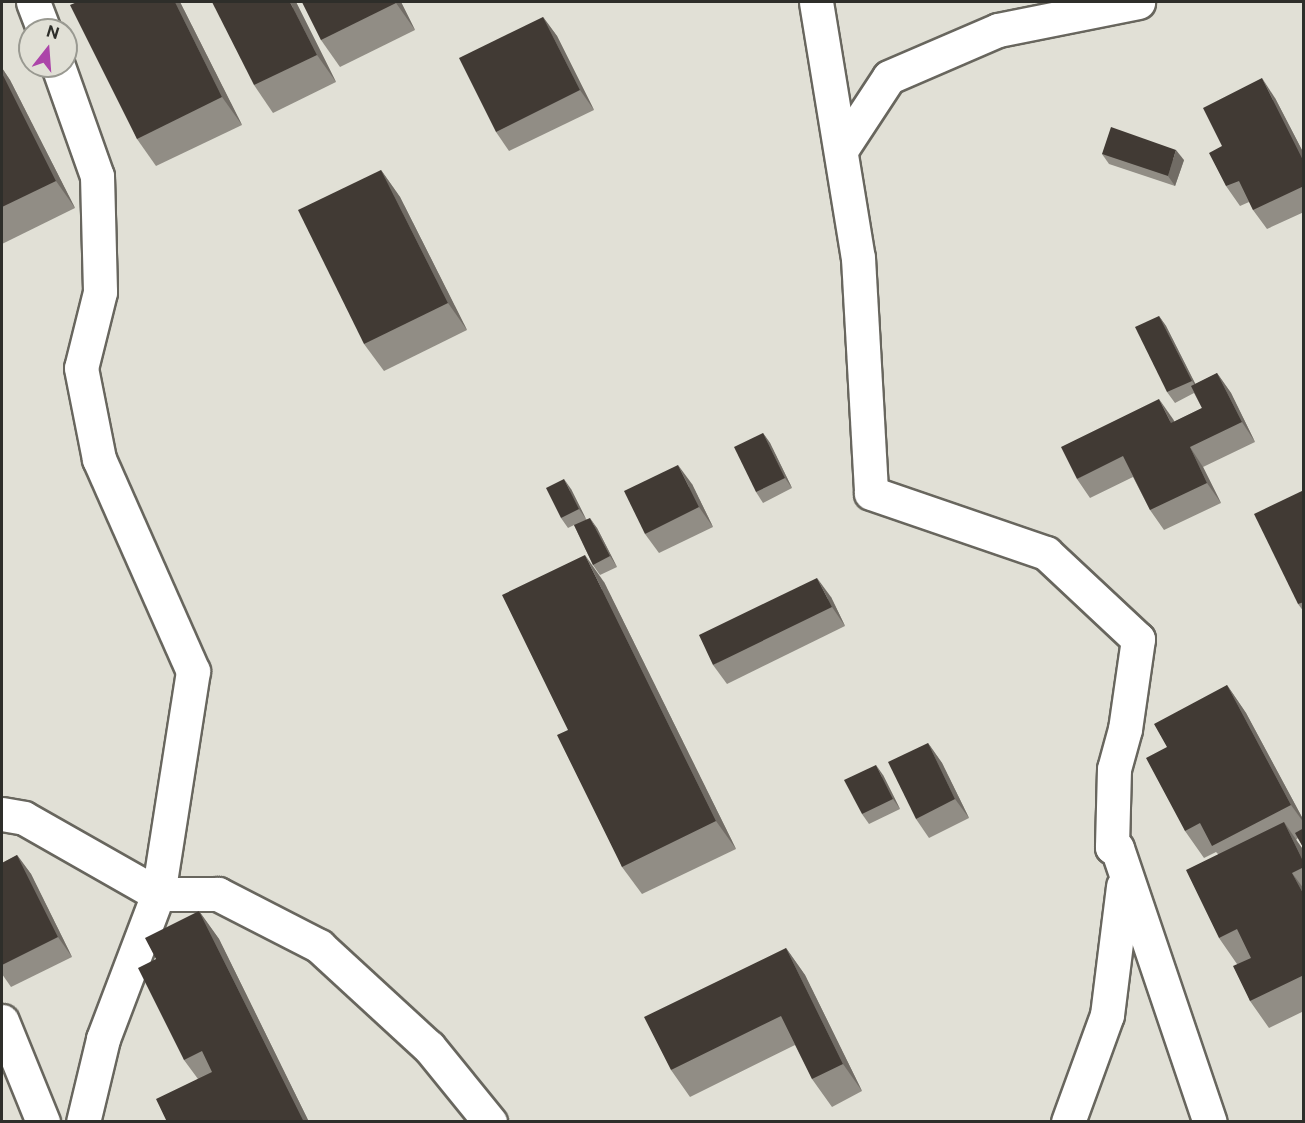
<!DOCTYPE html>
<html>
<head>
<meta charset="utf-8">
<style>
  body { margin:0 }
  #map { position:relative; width:1305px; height:1123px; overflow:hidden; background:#e1e0d6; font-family:"Public Sans",sans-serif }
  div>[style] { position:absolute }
  .roads { filter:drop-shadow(2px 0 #68665e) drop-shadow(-2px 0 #68665e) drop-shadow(0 2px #68665e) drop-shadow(0 -2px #68665e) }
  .minor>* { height:33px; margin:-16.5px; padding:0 16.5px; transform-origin:16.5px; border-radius:16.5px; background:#fff }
  .wall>* { inset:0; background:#918d85 }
  .shaded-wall>* { inset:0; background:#716c65 }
  .building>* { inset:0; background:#413a34 }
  span { translate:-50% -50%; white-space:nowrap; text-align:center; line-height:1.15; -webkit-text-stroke:6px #e1e0d6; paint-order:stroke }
  .frame { position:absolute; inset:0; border:3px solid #2e2e2a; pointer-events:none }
  .north { position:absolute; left:18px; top:18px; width:60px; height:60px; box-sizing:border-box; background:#e1e0d6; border:2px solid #999991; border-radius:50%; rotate:17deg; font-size:16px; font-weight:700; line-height:24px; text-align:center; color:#2e2e2a }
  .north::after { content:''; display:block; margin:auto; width:21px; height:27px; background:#ac45a9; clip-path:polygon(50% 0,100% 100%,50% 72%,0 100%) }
</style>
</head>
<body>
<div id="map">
  <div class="roads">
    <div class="minor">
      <i style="left:33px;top:2px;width:30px;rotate:69deg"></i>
      <i style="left:816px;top:2px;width:259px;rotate:80.7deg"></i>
      <i style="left:858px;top:258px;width:235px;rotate:86.8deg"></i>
      <i style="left:871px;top:493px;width:185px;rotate:18.9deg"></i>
      <i style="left:1046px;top:553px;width:126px;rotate:43.1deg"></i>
      <i style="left:1138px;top:639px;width:91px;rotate:98.2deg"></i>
      <i style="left:1125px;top:729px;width:41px;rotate:105.4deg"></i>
      <i style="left:1114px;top:769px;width:78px;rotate:91.5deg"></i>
      <i style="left:1112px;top:847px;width:5px;rotate:11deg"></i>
      <i style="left:1117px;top:848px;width:289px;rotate:71.3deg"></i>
      <i style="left:58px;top:66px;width:117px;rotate:70.5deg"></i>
      <i style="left:97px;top:176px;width:116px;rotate:88.5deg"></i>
      <i style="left:100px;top:292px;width:78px;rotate:104deg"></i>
      <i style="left:81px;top:368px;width:93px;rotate:78.8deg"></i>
      <i style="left:99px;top:459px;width:232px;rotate:66.1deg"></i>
      <i style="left:193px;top:671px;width:226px;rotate:98.9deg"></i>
      <i style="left:158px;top:894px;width:155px;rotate:110.8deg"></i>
      <i style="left:103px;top:1039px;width:85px;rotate:103.5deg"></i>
      <i style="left:841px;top:150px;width:87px;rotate:-56.7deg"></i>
      <i style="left:889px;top:77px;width:119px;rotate:-23.3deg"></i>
      <i style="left:998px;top:30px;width:143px;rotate:-11.3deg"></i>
      <i style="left:2px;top:814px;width:22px;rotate:10deg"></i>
      <i style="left:24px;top:818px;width:154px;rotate:29.6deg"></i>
      <i style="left:158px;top:894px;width:60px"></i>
      <i style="left:218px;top:894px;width:114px;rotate:27.2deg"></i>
      <i style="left:319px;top:946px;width:149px;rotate:42.6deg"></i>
      <i style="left:429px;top:1047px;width:97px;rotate:50.9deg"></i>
      <i style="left:2px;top:1021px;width:109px;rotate:67.9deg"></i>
      <i style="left:1068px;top:1122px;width:114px;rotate:-70deg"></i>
      <i style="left:1107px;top:1015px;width:130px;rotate:-82.9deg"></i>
    </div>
  </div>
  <div class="wall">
    <i style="clip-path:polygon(77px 2px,180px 2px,242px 125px,156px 166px,137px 139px)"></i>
    <i style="clip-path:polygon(296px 2px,336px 82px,273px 113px,254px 85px)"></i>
    <i style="clip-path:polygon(302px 2px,401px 2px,415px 30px,340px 67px,321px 40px)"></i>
    <i style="clip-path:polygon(543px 17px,557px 36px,594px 110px,509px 151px,496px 132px)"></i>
    <i style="clip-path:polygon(2px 68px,10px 80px,75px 208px,2px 244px)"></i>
    <i style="clip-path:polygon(1275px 98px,1304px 154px,1304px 212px,1267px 229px,1253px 210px,1249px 202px,1240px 206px,1226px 186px,1222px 146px)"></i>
    <i style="clip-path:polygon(1102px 154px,1184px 160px,1175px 186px,1109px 164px)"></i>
    <i style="clip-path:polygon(381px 170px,400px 197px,467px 330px,384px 371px,364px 344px)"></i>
    <i style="clip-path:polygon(1159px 316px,1166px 326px,1195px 384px,1217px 373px,1231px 393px,1255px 442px,1203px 467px,1221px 503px,1164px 530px,1150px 510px,1133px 477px,1090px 498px,1077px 479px,1173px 419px,1174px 422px,1202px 408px,1194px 393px,1175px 403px,1167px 392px)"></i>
    <i style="clip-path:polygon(763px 433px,770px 443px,792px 488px,763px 503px,756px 492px)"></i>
    <i style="clip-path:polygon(692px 484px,713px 527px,659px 553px,645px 534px)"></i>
    <i style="clip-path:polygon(571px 489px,586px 519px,597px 528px,617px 567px,600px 575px,593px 565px,574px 525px,568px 528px,561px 518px)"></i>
    <i style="clip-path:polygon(1304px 490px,1304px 612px,1298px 604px)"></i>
    <i style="clip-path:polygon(604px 582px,736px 849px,642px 894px,622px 867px,568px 730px)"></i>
    <i style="clip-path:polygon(831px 597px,845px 626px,727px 684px,713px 665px)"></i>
    <i style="clip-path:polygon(1227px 685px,1246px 713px,1304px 821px,1304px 849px,1298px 838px,1296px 840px,1304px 851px,1304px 1011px,1269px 1028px,1250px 1001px,1237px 964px,1219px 938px,1218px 854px,1216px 852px,1204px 858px,1185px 831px,1167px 747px)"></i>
    <i style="clip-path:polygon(928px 743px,942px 763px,969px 818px,929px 838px,916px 819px)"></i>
    <i style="clip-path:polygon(883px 775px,900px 809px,869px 824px,862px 814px)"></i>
    <i style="clip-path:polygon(17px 855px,31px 874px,72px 957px,11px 987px,2px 974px,2px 863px)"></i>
    <i style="clip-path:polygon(199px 911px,219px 939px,309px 1122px,167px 1122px,198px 1079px,184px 1060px,156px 959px)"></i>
    <i style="clip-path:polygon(786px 948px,805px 975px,862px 1091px,832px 1107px,812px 1079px,795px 1045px,690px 1097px,671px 1070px)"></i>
  </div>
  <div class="shaded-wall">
    <i style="clip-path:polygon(175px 2px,180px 2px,242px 125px,222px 97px)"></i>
    <i style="clip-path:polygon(290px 2px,296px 2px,336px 82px,317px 55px)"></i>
    <i style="clip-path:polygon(395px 2px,401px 2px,415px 30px,396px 3px)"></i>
    <i style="clip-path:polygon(543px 17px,557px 36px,594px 110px,580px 90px)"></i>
    <i style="clip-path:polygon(2px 68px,10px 80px,75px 208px,56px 181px,2px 73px)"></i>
    <i style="clip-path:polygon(1262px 78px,1275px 98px,1304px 154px,1304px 162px)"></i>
    <i style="clip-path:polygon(1176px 150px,1184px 160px,1175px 186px,1168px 176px)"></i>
    <i style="clip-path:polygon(381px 170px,400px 197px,467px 330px,448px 303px)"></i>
    <i style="clip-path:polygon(1159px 316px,1166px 326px,1199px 391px,1192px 381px)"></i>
    <i style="clip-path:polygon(1217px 373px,1231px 393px,1255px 442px,1242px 422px)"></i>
    <i style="clip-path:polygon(1159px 399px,1173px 419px,1185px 443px,1171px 423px)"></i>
    <i style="clip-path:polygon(763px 433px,770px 443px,792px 488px,785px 478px)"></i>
    <i style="clip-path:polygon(1190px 447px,1203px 467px,1221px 503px,1207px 483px)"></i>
    <i style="clip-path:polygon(678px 465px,692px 484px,713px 527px,699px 507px)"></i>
    <i style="clip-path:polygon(564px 479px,571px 489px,586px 519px,579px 509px)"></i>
    <i style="clip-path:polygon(590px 518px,597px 528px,617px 567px,610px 556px)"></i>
    <i style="clip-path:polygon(585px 555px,604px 582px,736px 849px,716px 821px)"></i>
    <i style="clip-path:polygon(817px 578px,831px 597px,845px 626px,832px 607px)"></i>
    <i style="clip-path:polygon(1227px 685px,1246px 713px,1304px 821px,1304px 823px,1291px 805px)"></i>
    <i style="clip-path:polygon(928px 743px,942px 763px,969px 818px,955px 799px)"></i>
    <i style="clip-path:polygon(876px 765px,883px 775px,900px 809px,893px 799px)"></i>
    <i style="clip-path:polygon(1284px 822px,1304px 851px,1304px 863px)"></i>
    <i style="clip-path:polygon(17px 855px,31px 874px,72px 957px,58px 937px)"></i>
    <i style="clip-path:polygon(1292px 873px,1304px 889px,1304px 895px)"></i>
    <i style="clip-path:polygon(199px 911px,219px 939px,309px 1122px,304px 1122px)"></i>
    <i style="clip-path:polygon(786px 948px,805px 975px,862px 1091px,843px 1064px)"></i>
  </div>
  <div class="building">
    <i style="clip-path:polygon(77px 2px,175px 2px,222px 97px,137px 139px,70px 5px)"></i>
    <i style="clip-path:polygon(212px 2px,290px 2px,317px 55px,254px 85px)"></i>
    <i style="clip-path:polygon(302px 2px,395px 2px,396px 3px,321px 40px)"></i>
    <i style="clip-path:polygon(543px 17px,580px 90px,496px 132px,459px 58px)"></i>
    <i style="clip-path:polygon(2px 73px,56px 181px,2px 207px)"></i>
    <i style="clip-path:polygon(1262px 78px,1304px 162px,1304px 186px,1253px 210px,1239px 181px,1226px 186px,1209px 153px,1222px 146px,1203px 108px)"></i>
    <i style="clip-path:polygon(1111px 127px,1176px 150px,1168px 176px,1102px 154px)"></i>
    <i style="clip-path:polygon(381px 170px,448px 303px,364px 344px,298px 210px)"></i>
    <i style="clip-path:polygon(1159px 316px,1192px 381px,1167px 392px,1135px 327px)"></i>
    <i style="clip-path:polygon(1217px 373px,1242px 422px,1190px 447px,1207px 483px,1150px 510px,1123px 456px,1077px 479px,1061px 447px,1159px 399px,1171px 423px,1202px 408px,1191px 386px)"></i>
    <i style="clip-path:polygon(763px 433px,785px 478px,756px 492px,734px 447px)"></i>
    <i style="clip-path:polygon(678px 465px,699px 507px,645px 534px,624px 491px)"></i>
    <i style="clip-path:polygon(564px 479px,579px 509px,561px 518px,546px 488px)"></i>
    <i style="clip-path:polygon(1304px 490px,1304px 602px,1298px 604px,1254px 514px)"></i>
    <i style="clip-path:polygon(590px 518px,610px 556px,593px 565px,574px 525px)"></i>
    <i style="clip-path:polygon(585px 555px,716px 821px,622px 867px,557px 735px,568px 730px,502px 595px)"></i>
    <i style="clip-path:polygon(817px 578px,832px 607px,713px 665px,699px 635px)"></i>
    <i style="clip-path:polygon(1227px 685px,1291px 805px,1212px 846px,1200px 823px,1185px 831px,1146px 758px,1167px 747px,1154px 724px)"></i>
    <i style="clip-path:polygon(928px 743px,955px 799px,916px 819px,888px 762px)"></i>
    <i style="clip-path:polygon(876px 765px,893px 799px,862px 814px,844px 780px)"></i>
    <i style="clip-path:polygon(1284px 822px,1304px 863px,1304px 867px,1292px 873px,1304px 895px,1304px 975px,1250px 1001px,1233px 966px,1251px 958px,1237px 929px,1219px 938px,1186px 870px)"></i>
    <i style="clip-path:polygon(1304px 828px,1304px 849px,1295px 833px)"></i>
    <i style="clip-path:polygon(17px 855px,58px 937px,2px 965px,2px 863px)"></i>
    <i style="clip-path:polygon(199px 911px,304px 1122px,167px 1122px,156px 1099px,212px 1072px,202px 1051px,184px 1060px,138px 968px,156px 959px,145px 938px)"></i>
    <i style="clip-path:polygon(786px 948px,843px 1064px,812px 1079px,781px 1016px,671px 1070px,644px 1017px)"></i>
  </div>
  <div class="frame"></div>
  <div class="north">N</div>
</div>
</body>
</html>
